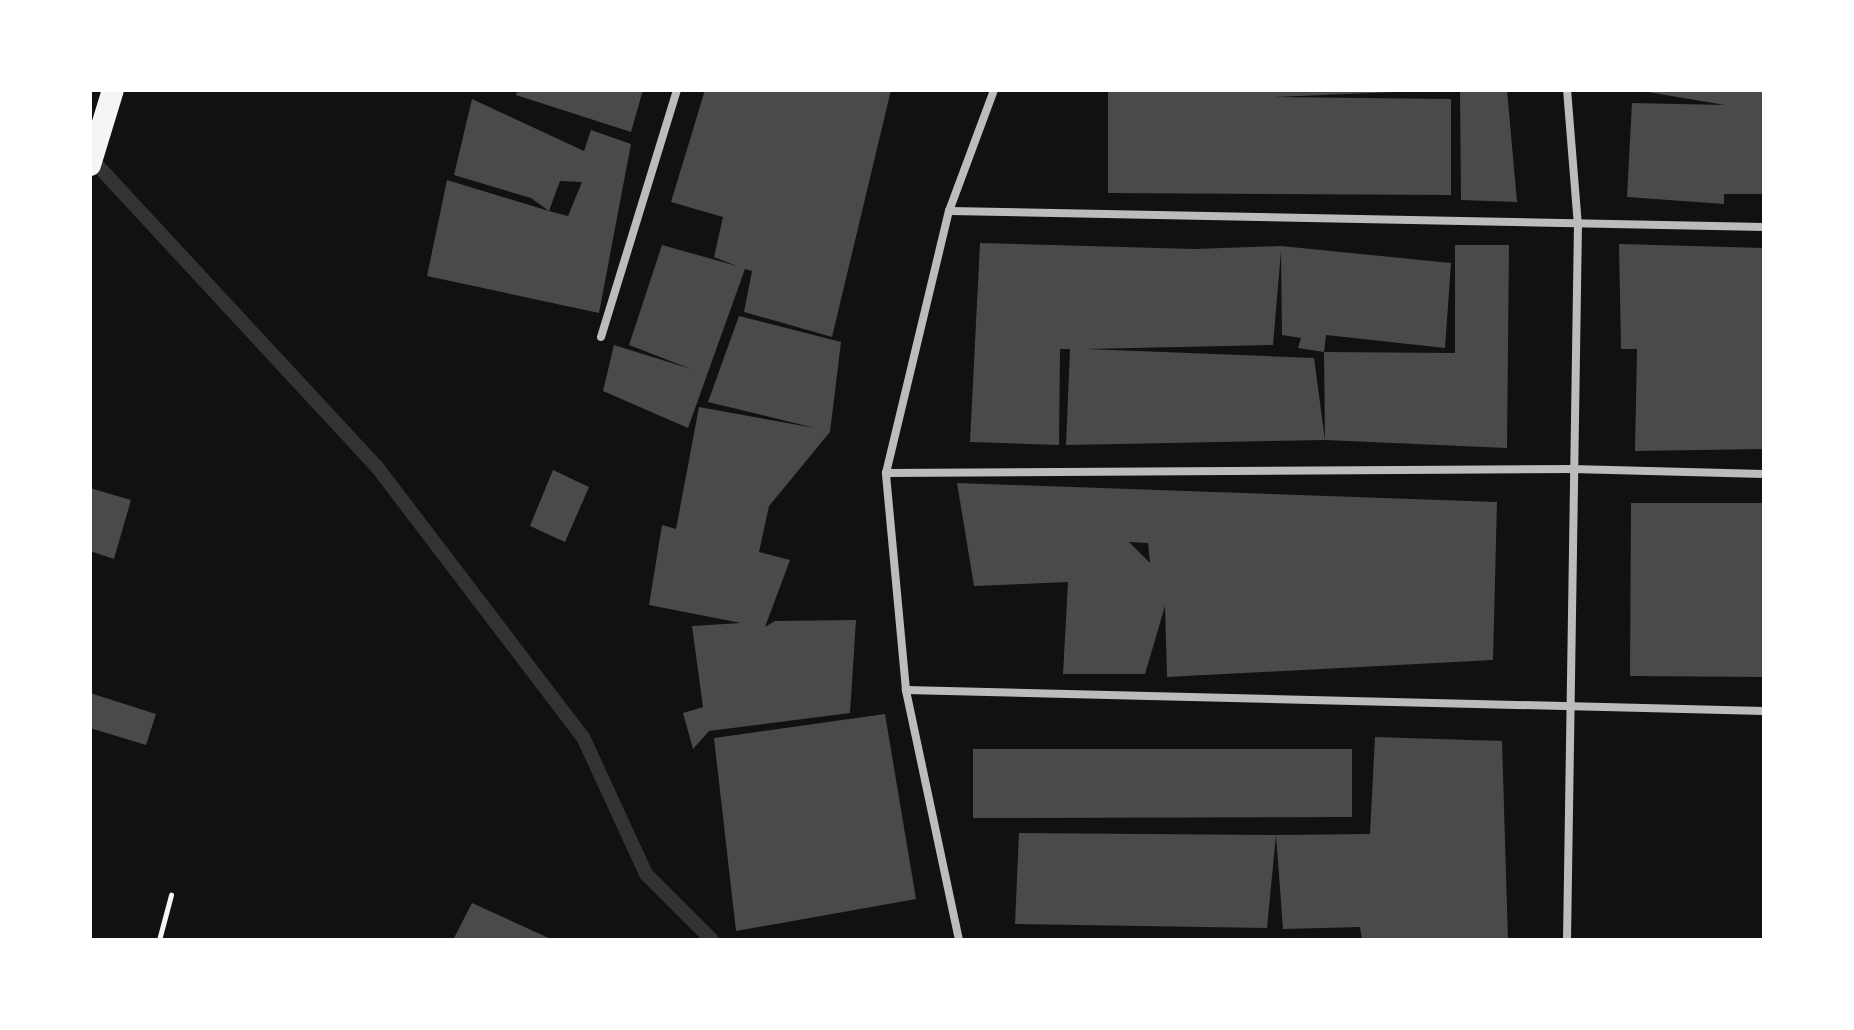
<!DOCTYPE html>
<html>
<head>
<meta charset="utf-8">
<style>
  body { margin:0 }
  #map { position:relative; width:1854px; height:1030px; overflow:hidden; background:#111; font-family:Ubuntu,sans-serif }
  div>[style] { position:absolute }
  .stream>* { height:14px; margin:-7px; padding:0 7px; transform-origin:7px; border-radius:7px; background:#333 }
  .building>* { inset:0; background:#4a4a4a }
  .path>* { height:5px; margin:-2.5px; padding:0 2.5px; transform-origin:2.5px; border-radius:2.5px; background:#f5f5f5 }
  .minor>* { height:8px; margin:-4px; padding:0 4px; transform-origin:4px; border-radius:4px; background:#bcbcbc }
  .trunk>* { height:22px; margin:-11px; padding:0 11px; transform-origin:11px; border-radius:11px; background:#f5f5f5 }
  span { translate:-50% -50%; white-space:nowrap; text-align:center; line-height:1.15; -webkit-text-stroke:6px #fff; paint-order:stroke }
  .frame { position:absolute; inset:0; border:92px solid #fff; pointer-events:none }
</style>
</head>
<body>
<div id="map">
  <div class="stream">
    <i style="left:99px;top:167px;width:409px;rotate:47.2deg"></i>
    <i style="left:377px;top:467px;width:340px;rotate:52.7deg"></i>
    <i style="left:583px;top:737px;width:151px;rotate:65.3deg"></i>
    <i style="left:646px;top:874px;width:93px;rotate:45deg"></i>
  </div>
  <div class="building">
    <i style="clip-path:polygon(518px 90px,643px 90px,631px 132px,516px 95px)"></i>
    <i style="clip-path:polygon(705px 90px,891px 90px,832px 337px,744px 312px,752px 271px,745px 269px,688px 428px,603px 391px,614px 345px,691px 369px,629px 345px,662px 245px,737px 266px,714px 257px,723px 217px,671px 202px)"></i>
    <i style="clip-path:polygon(1108px 90px,1444px 90px,1274px 97px,1451px 99px,1451px 195px,1108px 193px)"></i>
    <i style="clip-path:polygon(1460px 90px,1507px 90px,1517px 202px,1461px 200px)"></i>
    <i style="clip-path:polygon(1636px 90px,1764px 90px,1764px 194px,1724px 194px,1724px 204px,1627px 197px,1632px 103px,1725px 105px)"></i>
    <i style="clip-path:polygon(evenodd,472px 99px,584px 151px,591px 130px,631px 144px,599px 313px,427px 276px,447px 180px,549px 211px,531px 198px,454px 175px,472px 99px,560px 181px,582px 182px,568px 216px,549px 211px,560px 181px)"></i>
    <i style="clip-path:polygon(980px 243px,1194px 249px,1281px 246px,1451px 263px,1445px 348px,1326px 335px,1324px 352px,1298px 348px,1301px 338px,1282px 335px,1281px 251px,1273px 345px,1086px 349px,1314px 358px,1325px 440px,1066px 445px,1070px 349px,1060px 349px,1059px 445px,970px 442px)"></i>
    <i style="clip-path:polygon(1619px 244px,1764px 248px,1764px 449px,1635px 451px,1637px 349px,1621px 349px)"></i>
    <i style="clip-path:polygon(1455px 245px,1509px 245px,1507px 448px,1325px 440px,1324px 352px,1455px 353px)"></i>
    <i style="clip-path:polygon(739px 316px,841px 342px,830px 432px,769px 506px,759px 552px,790px 560px,765px 627px,775px 621px,856px 620px,850px 713px,709px 731px,693px 749px,683px 713px,703px 707px,692px 626px,741px 623px,649px 605px,662px 525px,676px 529px,699px 407px,815px 428px,708px 402px)"></i>
    <i style="clip-path:polygon(553px 470px,589px 487px,565px 542px,530px 526px)"></i>
    <i style="clip-path:polygon(evenodd,957px 483px,1497px 502px,1493px 660px,1167px 677px,1165px 606px,1145px 674px,1063px 674px,1068px 582px,974px 586px,957px 483px,1129px 542px,1148px 543px,1150px 563px,1129px 542px)"></i>
    <i style="clip-path:polygon(90px 488px,131px 500px,114px 559px,90px 551px)"></i>
    <i style="clip-path:polygon(1631px 503px,1764px 503px,1764px 677px,1630px 676px)"></i>
    <i style="clip-path:polygon(90px 693px,156px 714px,146px 745px,90px 728px)"></i>
    <i style="clip-path:polygon(885px 714px,916px 899px,736px 931px,714px 738px)"></i>
    <i style="clip-path:polygon(1375px 737px,1502px 741px,1508px 940px,1362px 940px,1360px 927px,1283px 929px,1276px 835px,1370px 834px)"></i>
    <i style="clip-path:polygon(973px 749px,1352px 749px,1352px 817px,973px 818px)"></i>
    <i style="clip-path:polygon(1019px 833px,1276px 835px,1267px 928px,1015px 924px)"></i>
    <i style="clip-path:polygon(472px 903px,553px 940px,453px 940px)"></i>
  </div>
  <div class="path">
    <i style="left:159px;top:940px;width:47px;rotate:-75.1deg"></i>
  </div>
  <div class="minor">
    <i style="left:949px;top:211px;width:815px;rotate:1.12deg"></i>
    <i style="left:601px;top:337px;width:258px;rotate:-72.9deg"></i>
    <i style="left:886px;top:473px;width:686px;rotate:-0.33deg"></i>
    <i style="left:1572px;top:469px;width:192px;rotate:1.5deg"></i>
    <i style="left:906px;top:690px;width:858px;rotate:1.4deg"></i>
    <i style="left:959px;top:940px;width:256px;rotate:-102deg"></i>
    <i style="left:906px;top:690px;width:218px;rotate:-95.3deg"></i>
    <i style="left:886px;top:473px;width:269px;rotate:-76.5deg"></i>
    <i style="left:949px;top:211px;width:129px;rotate:-69.6deg"></i>
    <i style="left:1567px;top:940px;width:714px;rotate:-89.12deg"></i>
    <i style="left:1578px;top:226px;width:136px;rotate:-94.6deg"></i>
  </div>
  <div class="trunk">
    <i style="left:90px;top:165px;width:78px;rotate:-73deg"></i>
  </div>
  <div class="frame"></div>
</div>
</body>
</html>
